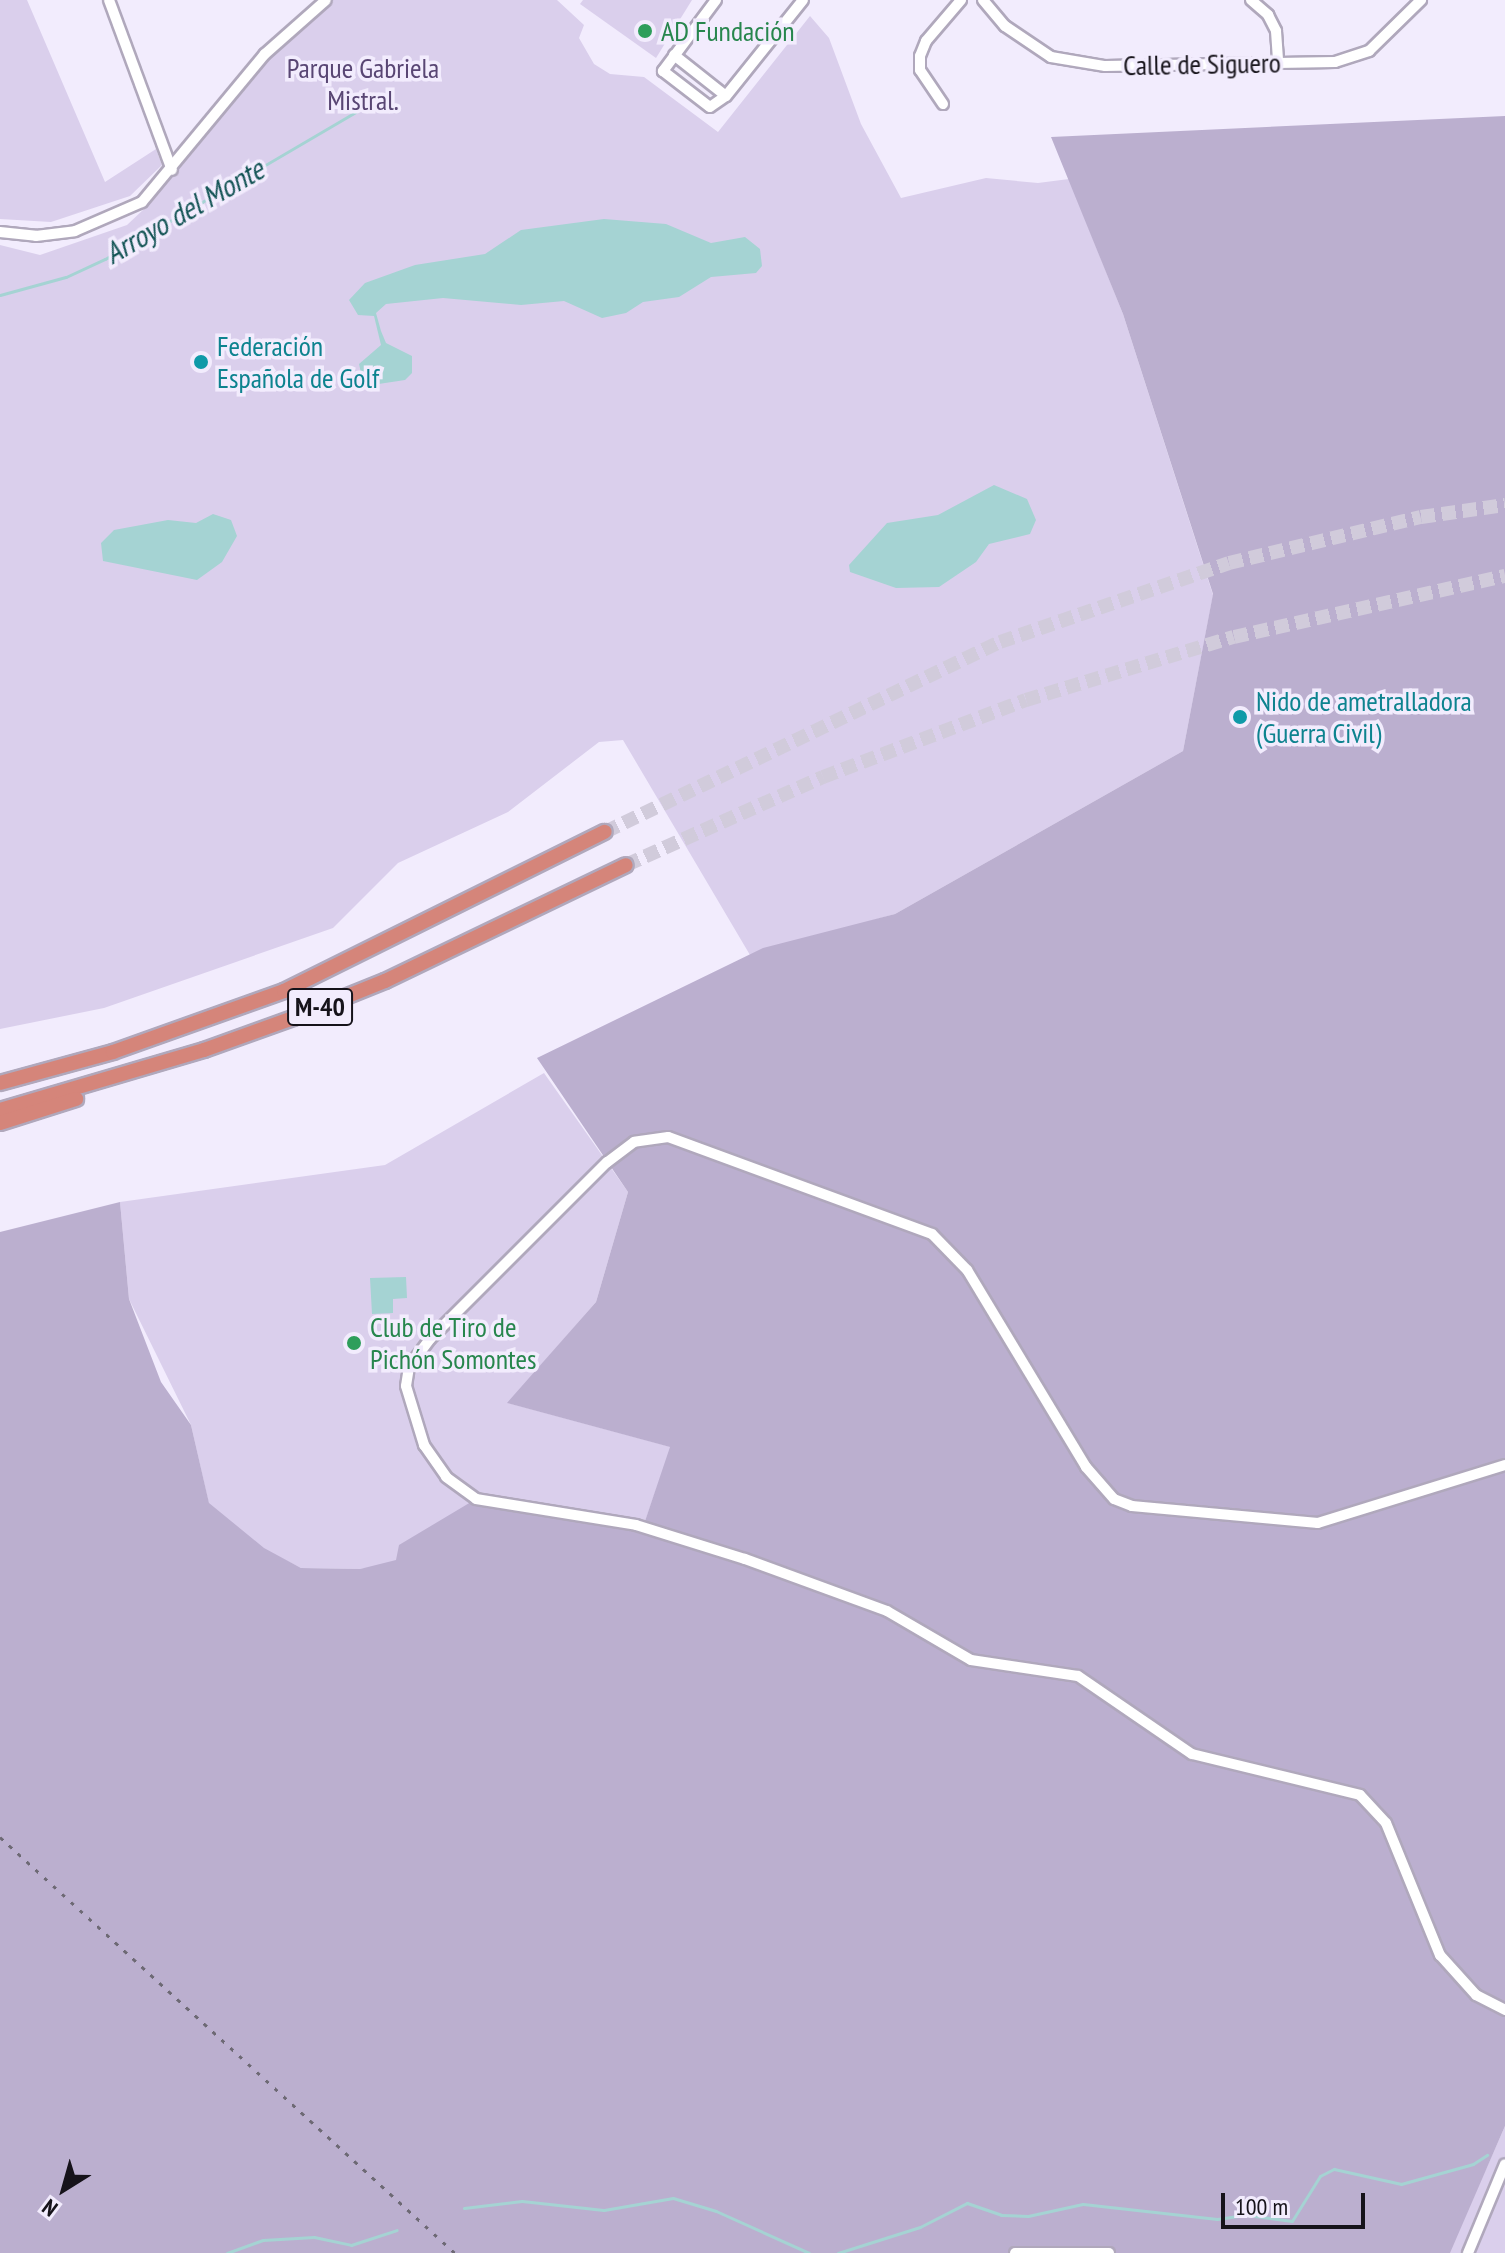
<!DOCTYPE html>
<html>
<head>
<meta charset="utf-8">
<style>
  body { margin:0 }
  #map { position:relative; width:1505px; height:2253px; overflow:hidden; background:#f2ecfd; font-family:"PT Sans Narrow",sans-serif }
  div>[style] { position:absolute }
  .green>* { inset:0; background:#dacfec }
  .forest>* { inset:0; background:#bbafcf }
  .water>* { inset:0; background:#a5d3d3 }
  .stream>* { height:3px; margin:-1.5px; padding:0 1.5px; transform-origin:1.5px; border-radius:1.5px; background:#a5d3d3 }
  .highway-tunnel>* { height:14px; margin-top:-7px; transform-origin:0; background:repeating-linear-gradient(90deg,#d1cbdb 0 14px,transparent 0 21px) }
  .roads { filter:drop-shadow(2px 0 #b0a8bc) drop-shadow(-2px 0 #b0a8bc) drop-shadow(0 2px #b0a8bc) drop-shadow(0 -2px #b0a8bc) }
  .minor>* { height:10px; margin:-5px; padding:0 5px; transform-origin:5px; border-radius:5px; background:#fff }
  .highway>* { height:14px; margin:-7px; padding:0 7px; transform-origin:7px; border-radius:7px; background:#d5857a }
  .rail>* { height:3px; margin-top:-1.5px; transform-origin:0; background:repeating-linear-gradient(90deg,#6d6974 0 4px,transparent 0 12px) }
  .dots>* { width:22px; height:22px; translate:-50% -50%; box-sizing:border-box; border:4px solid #f2ecfd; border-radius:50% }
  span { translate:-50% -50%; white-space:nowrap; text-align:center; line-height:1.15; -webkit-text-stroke:7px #f2ecfd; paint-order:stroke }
  .shield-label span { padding:2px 6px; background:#f2ecfd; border:2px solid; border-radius:6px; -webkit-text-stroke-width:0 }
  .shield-label { font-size:26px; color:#16131a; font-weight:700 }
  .leisure-label { font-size:28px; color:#27864d }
  .left { translate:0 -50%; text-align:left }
  .street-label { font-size:28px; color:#16131a }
  .park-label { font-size:28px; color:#594674 }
  .culture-label { font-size:28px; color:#0d838f }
  .water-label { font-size:30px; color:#125354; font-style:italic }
  .north { position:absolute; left:24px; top:2149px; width:80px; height:80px; -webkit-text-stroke:6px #f2ecfd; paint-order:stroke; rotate:217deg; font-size:22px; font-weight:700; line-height:32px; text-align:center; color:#16131a }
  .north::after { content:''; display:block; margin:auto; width:28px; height:36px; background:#16131a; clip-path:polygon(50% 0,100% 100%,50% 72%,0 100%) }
  .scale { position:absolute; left:1221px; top:2193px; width:144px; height:36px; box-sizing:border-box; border:4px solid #16131a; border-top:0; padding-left:10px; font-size:24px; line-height:28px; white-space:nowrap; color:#16131a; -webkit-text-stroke:6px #f2ecfd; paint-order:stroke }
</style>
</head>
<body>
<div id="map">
  <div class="green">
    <i style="clip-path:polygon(0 0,27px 0,105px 182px,156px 149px,162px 165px,130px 196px,51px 222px,0 219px)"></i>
    <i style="clip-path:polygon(330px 0,557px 0,584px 25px,579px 38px,594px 64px,610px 74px,644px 77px,718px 132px,810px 16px,829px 38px,861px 124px,901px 198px,986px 178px,1038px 183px,1069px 179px,1123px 314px,1213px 595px,1183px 751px,895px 914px,750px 955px,623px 740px,599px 742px,508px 812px,398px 863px,333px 928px,104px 1008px,0 1029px,0 245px,40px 255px,127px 225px,144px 209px,140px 198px,229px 94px)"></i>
    <i style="clip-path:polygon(583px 0,692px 0,656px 58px,580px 4px)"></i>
    <i style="clip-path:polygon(544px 1073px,628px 1192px,596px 1302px,508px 1403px,671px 1447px,643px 1527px,360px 1569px,301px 1568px,259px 1547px,209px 1504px,191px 1425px,129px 1299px,120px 1202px,385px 1165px)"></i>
    <i style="clip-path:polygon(1505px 2126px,1505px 2253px,1442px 2253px,1487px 2167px)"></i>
  </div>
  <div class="forest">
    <i style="clip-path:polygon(1505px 116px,1505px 2126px,1450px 2253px,0 2253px,0 1232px,120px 1202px,129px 1299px,161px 1382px,191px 1425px,209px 1503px,264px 1548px,301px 1568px,360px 1569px,396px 1560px,399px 1545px,476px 1499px,643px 1527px,670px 1447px,507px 1403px,596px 1302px,628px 1192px,537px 1058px,763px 948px,895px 914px,1183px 751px,1213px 594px,1123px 314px,1051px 137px)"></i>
  </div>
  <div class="water">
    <i style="clip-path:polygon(604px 219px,666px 224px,711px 243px,745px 237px,760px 249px,762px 266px,756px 273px,711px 277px,679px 297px,643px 302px,626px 313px,602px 318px,564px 301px,521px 305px,443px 298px,386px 304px,376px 313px,381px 331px,386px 343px,412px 356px,412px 373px,405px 380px,372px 385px,361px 373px,359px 364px,381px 345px,374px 316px,358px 315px,349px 300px,365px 283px,415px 265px,485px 254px,521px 230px)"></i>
    <i style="clip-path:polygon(994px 485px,1027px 499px,1036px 520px,1030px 534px,989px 544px,976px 562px,939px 587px,896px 588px,850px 572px,849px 565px,887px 523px,938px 515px)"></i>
    <i style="clip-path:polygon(213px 514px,231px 520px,237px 536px,222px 562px,197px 580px,103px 561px,101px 543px,114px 530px,168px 520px,196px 523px)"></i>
    <i style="clip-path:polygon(406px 1277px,407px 1298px,393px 1299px,393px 1313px,372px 1314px,370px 1278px)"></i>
  </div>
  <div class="stream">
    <i style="left:0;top:295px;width:68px;rotate:-15.3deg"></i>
    <i style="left:66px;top:277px;width:43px;rotate:-24.8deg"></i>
    <i style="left:105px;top:259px;width:297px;rotate:-30.4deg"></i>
    <i style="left:464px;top:2208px;width:58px;rotate:-6.9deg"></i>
    <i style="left:522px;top:2201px;width:82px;rotate:6.3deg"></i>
    <i style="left:604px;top:2210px;width:70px;rotate:-9.9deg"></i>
    <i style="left:673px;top:2198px;width:45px;rotate:16.8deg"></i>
    <i style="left:716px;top:2211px;width:102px;rotate:24.3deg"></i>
    <i style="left:227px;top:2253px;width:38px;rotate:-20deg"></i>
    <i style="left:263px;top:2240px;width:51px;rotate:-3.4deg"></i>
    <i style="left:314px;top:2237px;width:38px;rotate:12deg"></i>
    <i style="left:351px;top:2245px;width:48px;rotate:-18.1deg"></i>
    <i style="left:838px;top:2253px;width:86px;rotate:-17.6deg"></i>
    <i style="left:920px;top:2227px;width:53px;rotate:-27.1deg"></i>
    <i style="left:967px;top:2203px;width:36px;rotate:19deg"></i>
    <i style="left:1001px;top:2215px;width:27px;rotate:2deg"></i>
    <i style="left:1028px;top:2216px;width:56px;rotate:-12.3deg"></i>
    <i style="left:1083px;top:2204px;width:135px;rotate:6.4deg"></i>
    <i style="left:1217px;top:2219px;width:30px;rotate:-8deg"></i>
    <i style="left:1247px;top:2215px;width:45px;rotate:7.6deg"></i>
    <i style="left:1292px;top:2221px;width:53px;rotate:-58.1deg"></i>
    <i style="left:1320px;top:2176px;width:16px;rotate:-27deg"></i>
    <i style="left:1334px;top:2169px;width:69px;rotate:12.6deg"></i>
    <i style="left:1401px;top:2184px;width:75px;rotate:-15.5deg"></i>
    <i style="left:1473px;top:2164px;width:17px;rotate:-33deg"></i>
  </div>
  <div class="highway-tunnel">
    <i style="left:605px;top:832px;width:438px;rotate:-25.7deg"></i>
    <i style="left:1000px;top:642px;width:242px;rotate:-19deg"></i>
    <i style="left:1229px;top:563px;width:197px;rotate:-13.5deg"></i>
    <i style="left:1421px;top:517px;width:85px;rotate:-8.1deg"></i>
    <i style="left:626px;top:865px;width:216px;rotate:-24.1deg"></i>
    <i style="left:823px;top:777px;width:217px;rotate:-20.8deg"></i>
    <i style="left:1026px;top:700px;width:217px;rotate:-16.9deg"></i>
    <i style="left:1234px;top:637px;width:278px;rotate:-12.7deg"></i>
  </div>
  <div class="roads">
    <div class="minor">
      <i style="left:109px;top:0;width:181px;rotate:69.7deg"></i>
      <i style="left:716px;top:0;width:89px;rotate:126.7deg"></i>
      <i style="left:663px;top:71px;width:59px;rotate:37.5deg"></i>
      <i style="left:710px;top:107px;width:19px;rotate:-35deg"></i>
      <i style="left:726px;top:96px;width:123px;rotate:-51.3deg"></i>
      <i style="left:983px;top:0;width:34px;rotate:50deg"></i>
      <i style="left:1005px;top:26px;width:55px;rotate:34deg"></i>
      <i style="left:1051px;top:57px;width:55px;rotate:9.5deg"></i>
      <i style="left:1105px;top:66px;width:230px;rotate:-1deg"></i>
      <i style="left:1335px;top:62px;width:36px;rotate:-18deg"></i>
      <i style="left:1369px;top:51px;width:73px;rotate:-44.4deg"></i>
      <i style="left:1251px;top:0;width:23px;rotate:41deg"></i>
      <i style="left:1268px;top:15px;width:18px;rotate:63deg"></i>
      <i style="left:1276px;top:31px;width:32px;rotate:86deg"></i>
      <i style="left:674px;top:55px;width:66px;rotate:38.3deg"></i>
      <i style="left:943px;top:104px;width:41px;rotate:-124.1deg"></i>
      <i style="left:920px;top:70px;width:14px;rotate:-90deg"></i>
      <i style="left:920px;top:56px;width:16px;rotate:-68deg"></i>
      <i style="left:926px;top:41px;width:54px;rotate:-49.5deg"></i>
      <i style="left:0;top:232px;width:36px;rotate:6deg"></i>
      <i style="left:36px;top:236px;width:39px;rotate:-7deg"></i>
      <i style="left:75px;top:231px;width:73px;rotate:-23.4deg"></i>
      <i style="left:142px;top:202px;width:192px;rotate:-50.3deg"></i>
      <i style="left:265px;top:54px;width:81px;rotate:-41.5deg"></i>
      <i style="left:1505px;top:1465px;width:196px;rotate:162.8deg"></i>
      <i style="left:1318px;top:1523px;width:187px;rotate:-174.8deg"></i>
      <i style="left:1132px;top:1506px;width:19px;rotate:-159deg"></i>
      <i style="left:1114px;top:1499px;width:43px;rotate:-131.2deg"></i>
      <i style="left:1086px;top:1467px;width:230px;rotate:-121.1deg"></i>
      <i style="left:967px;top:1270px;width:50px;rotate:-134.2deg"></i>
      <i style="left:932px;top:1234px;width:281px;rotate:-159.8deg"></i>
      <i style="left:668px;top:1137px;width:34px;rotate:172deg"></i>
      <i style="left:634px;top:1142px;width:34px;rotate:143deg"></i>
      <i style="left:607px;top:1162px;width:250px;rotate:135deg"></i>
      <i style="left:430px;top:1339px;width:35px;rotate:127deg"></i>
      <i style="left:409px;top:1367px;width:19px;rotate:99deg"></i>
      <i style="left:406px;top:1386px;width:62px;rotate:73deg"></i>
      <i style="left:424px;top:1445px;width:39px;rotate:55deg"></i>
      <i style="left:446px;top:1477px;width:37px;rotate:36deg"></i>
      <i style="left:476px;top:1499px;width:162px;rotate:9.2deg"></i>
      <i style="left:636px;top:1525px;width:114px;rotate:17.3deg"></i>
      <i style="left:745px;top:1559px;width:151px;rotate:20.1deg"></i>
      <i style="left:887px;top:1611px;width:97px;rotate:30.3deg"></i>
      <i style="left:971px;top:1660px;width:108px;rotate:8.5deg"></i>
      <i style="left:1078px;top:1676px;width:138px;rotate:34.4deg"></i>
      <i style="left:1192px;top:1754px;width:173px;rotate:13.7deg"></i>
      <i style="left:1360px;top:1795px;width:38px;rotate:47deg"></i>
      <i style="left:1386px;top:1823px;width:143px;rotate:67.8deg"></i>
      <i style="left:1440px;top:1955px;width:54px;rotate:48deg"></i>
      <i style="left:1476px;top:1995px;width:33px;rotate:27deg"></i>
      <i style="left:1015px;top:2253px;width:94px"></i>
      <i style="left:1468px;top:2253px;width:96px;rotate:-67.4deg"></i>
    </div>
    <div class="highway">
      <i style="left:0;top:1083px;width:117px;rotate:-15.3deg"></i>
      <i style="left:113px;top:1052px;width:182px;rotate:-19.6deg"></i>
      <i style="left:284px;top:991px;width:358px;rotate:-26.4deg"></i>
      <i style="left:0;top:1110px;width:213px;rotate:-16.4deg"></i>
      <i style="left:204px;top:1050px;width:95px;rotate:-19.8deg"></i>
      <i style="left:293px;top:1018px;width:99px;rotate:-21.9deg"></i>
      <i style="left:385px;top:981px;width:267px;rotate:-25.7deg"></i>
      <i style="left:0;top:1123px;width:80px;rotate:-17.5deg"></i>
    </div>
  </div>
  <div class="rail">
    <i style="left:0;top:1837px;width:617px;rotate:42.44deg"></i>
  </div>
  <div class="dots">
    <i style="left:645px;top:31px;background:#2e9e5b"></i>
    <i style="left:201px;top:362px;background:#0f9aa8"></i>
    <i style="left:1240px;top:717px;background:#0f9aa8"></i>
    <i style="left:354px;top:1343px;background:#2e9e5b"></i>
  </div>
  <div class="shield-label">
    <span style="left:320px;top:1007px">M-40</span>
  </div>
  <div class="leisure-label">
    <span class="left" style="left:661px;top:31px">AD Fundación</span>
    <span class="left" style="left:370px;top:1343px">Club de Tiro de<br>Pichón Somontes</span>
  </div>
  <div class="street-label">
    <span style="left:1202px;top:64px;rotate:-1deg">Calle de Siguero</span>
  </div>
  <div class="park-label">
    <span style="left:363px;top:84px">Parque Gabriela<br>Mistral.</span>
  </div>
  <div class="culture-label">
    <span class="left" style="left:217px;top:362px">Federación<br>Española de Golf</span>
    <span class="left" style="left:1256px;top:717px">Nido de ametralladora<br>(Guerra Civil)</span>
  </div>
  <div class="water-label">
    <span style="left:184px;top:211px;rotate:-30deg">Arroyo del Monte</span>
  </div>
  <div class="north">N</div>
  <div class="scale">100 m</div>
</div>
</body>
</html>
